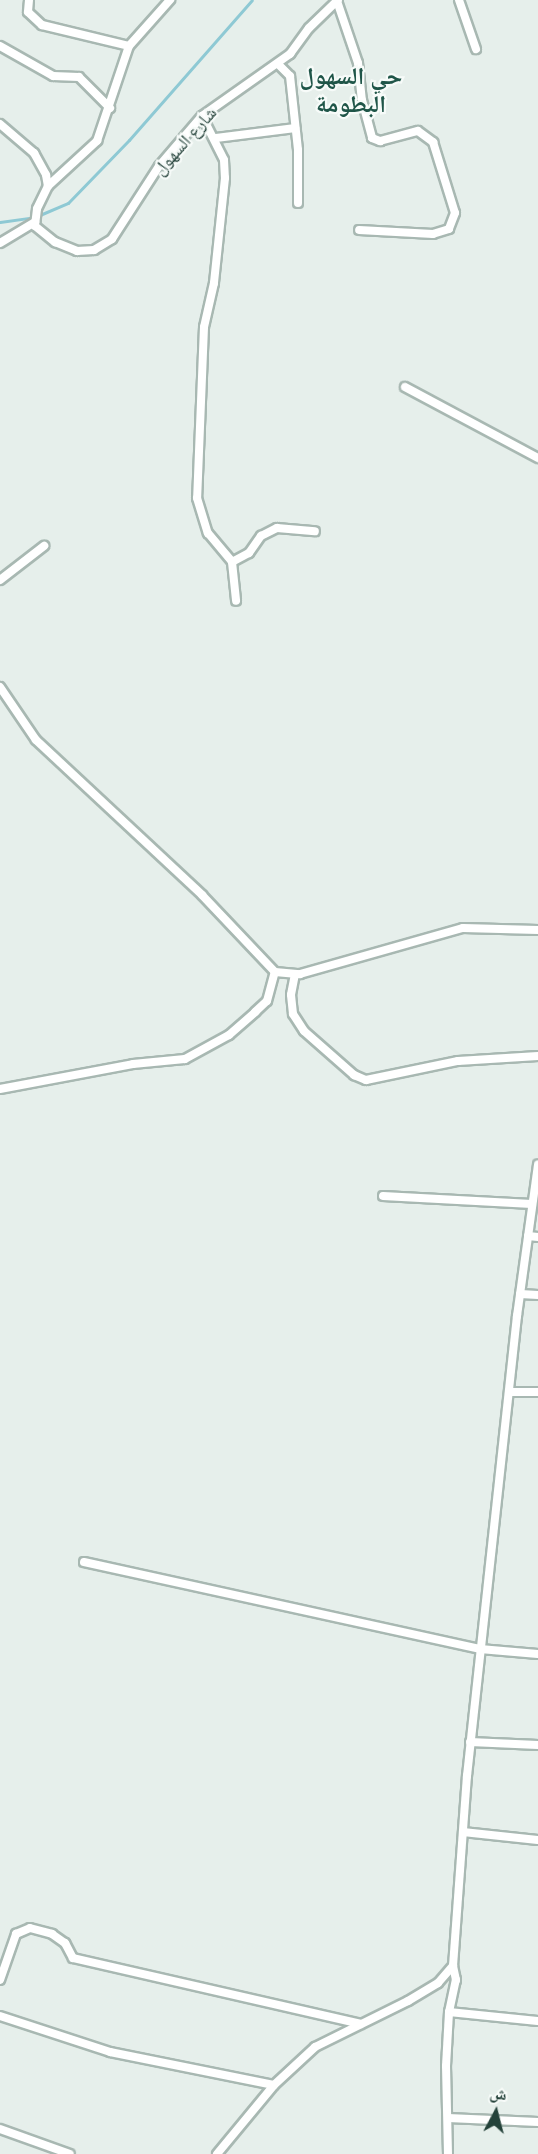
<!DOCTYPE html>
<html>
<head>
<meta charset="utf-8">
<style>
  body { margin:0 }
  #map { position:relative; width:538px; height:2154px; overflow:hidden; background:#e6efeb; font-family:Karla,"Noto Naskh Arabic",sans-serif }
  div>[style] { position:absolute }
  .stream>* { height:3px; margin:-1.5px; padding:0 1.5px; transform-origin:1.5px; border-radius:1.5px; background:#8ec9d4 }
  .roads { filter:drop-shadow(2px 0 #a8b8b2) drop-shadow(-2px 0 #a8b8b2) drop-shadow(0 2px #a8b8b2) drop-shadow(0 -2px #a8b8b2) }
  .minor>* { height:8px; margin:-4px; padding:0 4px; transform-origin:4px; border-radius:4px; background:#fff }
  span { translate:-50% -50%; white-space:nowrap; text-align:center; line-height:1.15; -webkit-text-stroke:4.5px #f7fbf9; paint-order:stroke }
  .street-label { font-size:18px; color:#24423a }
  .district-label { font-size:24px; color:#1f5548; font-weight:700 }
  .north { position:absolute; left:466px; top:2082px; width:60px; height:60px; -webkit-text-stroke:4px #f7fbf9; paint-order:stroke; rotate:7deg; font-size:16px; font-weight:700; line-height:24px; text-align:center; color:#24423a }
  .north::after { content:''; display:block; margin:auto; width:21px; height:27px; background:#24423a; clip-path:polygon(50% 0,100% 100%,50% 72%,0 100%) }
</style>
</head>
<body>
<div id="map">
  <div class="stream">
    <i style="left:0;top:222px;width:35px;rotate:-8deg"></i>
    <i style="left:35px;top:217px;width:36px;rotate:-23deg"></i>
    <i style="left:68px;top:203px;width:88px;rotate:-45.9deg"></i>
    <i style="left:129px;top:140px;width:186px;rotate:-48.7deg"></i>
  </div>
  <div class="roads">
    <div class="minor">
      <i style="left:29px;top:0;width:12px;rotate:95deg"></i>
      <i style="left:28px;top:12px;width:19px;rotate:43deg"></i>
      <i style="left:42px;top:25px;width:89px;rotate:13.6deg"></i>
      <i style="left:459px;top:0;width:52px;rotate:70.9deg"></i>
      <i style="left:337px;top:1px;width:65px;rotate:71.3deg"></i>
      <i style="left:358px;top:63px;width:37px;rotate:84deg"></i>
      <i style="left:362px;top:100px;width:39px;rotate:75deg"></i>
      <i style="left:372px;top:138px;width:9px;rotate:21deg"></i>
      <i style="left:380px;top:141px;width:39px;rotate:-15deg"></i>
      <i style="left:418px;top:131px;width:19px;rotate:36deg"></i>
      <i style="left:433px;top:142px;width:74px;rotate:72.8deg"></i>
      <i style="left:455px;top:213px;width:17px;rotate:111deg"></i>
      <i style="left:449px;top:229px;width:17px;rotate:163deg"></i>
      <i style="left:433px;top:234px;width:74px;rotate:-176.9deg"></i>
      <i style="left:0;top:46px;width:61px;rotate:29.5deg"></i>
      <i style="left:53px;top:76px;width:26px;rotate:2deg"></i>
      <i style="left:79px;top:77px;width:44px;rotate:45deg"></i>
      <i style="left:278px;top:64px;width:17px;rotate:45deg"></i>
      <i style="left:290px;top:76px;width:74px;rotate:83.8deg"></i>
      <i style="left:298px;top:150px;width:53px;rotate:90deg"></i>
      <i style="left:202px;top:116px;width:49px;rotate:63.4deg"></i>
      <i style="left:224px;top:160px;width:18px;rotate:87deg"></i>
      <i style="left:225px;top:178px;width:106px;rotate:96deg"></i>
      <i style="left:214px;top:283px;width:45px;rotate:102.8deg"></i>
      <i style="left:204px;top:327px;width:171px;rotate:92.3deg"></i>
      <i style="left:197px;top:498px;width:37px;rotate:73deg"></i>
      <i style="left:208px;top:533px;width:38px;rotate:50deg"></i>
      <i style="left:232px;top:562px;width:39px;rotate:84deg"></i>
      <i style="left:0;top:124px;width:45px;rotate:40.5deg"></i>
      <i style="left:34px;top:153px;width:25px;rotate:61deg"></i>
      <i style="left:46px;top:175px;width:11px;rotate:80deg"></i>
      <i style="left:48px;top:186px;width:25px;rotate:116deg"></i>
      <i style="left:37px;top:209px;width:17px;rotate:97deg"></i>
      <i style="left:35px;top:226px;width:26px;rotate:39deg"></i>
      <i style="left:55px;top:242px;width:24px;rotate:22deg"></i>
      <i style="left:77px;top:251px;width:17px;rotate:-3deg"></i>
      <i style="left:94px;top:250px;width:21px;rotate:-31deg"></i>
      <i style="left:112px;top:239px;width:87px;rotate:-57.2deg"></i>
      <i style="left:159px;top:166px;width:66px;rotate:-49.3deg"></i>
      <i style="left:202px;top:116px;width:108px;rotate:-35.2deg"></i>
      <i style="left:290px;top:54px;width:32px;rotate:-54deg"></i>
      <i style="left:309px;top:28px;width:40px;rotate:-44deg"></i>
      <i style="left:216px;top:138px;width:80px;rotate:-7.2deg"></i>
      <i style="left:48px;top:186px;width:67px;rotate:-42.6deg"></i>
      <i style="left:97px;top:141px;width:100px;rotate:-71.4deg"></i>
      <i style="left:129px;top:46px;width:62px;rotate:-48.3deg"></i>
      <i style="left:0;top:243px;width:41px;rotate:-31deg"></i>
      <i style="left:405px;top:387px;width:151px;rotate:28.1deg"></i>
      <i style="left:232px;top:562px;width:19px;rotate:-28deg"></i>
      <i style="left:249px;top:553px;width:21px;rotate:-55deg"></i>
      <i style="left:261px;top:536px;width:18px;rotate:-27deg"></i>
      <i style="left:277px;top:528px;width:38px;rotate:5deg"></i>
      <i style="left:0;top:580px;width:56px;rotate:-37.7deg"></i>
      <i style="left:0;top:687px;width:64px;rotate:55.8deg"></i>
      <i style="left:36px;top:740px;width:227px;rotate:43deg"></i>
      <i style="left:202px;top:895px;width:106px;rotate:46.5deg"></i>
      <i style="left:275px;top:972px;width:25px;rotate:5deg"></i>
      <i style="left:300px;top:974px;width:169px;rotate:-15.8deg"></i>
      <i style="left:463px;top:928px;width:75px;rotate:1.5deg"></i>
      <i style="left:295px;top:974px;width:21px;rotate:101deg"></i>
      <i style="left:291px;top:995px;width:19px;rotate:84deg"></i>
      <i style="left:293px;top:1014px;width:20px;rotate:57deg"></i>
      <i style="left:304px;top:1031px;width:67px;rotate:41.3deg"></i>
      <i style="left:354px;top:1075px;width:13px;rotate:23deg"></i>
      <i style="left:366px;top:1080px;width:94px;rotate:-11.7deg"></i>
      <i style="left:458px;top:1061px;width:80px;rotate:-3.6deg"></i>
      <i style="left:0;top:1089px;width:135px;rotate:-10.6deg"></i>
      <i style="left:133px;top:1064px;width:52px;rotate:-5.5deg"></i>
      <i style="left:185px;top:1059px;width:50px;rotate:-28.6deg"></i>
      <i style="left:229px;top:1035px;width:35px;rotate:-41deg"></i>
      <i style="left:255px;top:1012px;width:16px;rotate:-43deg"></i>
      <i style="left:267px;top:1001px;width:30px;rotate:-75deg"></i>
      <i style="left:383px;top:1196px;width:149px;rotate:3.1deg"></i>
      <i style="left:528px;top:1236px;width:10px;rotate:6deg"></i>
      <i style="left:520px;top:1294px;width:18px;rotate:3deg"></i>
      <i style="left:509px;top:1392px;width:29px"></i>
      <i style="left:84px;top:1562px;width:405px;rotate:12.4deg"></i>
      <i style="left:480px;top:1649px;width:58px;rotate:4.9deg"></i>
      <i style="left:470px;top:1742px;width:68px;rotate:2.5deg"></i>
      <i style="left:463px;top:1832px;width:75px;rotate:6.1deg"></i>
      <i style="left:0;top:1980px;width:49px;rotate:-70.8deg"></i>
      <i style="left:16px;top:1934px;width:15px;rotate:-23deg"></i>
      <i style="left:30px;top:1928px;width:23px;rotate:15deg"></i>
      <i style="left:52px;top:1934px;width:16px;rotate:35deg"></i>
      <i style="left:65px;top:1943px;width:17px;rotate:62deg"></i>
      <i style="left:73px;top:1958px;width:295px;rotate:12.9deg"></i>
      <i style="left:449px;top:2012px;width:89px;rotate:5.8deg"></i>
      <i style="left:0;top:2016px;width:116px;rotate:18.1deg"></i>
      <i style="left:110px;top:2052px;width:167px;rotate:11.4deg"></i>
      <i style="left:448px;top:2118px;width:90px;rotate:2.5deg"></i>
      <i style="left:0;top:2129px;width:74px;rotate:19.7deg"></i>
      <i style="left:217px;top:2154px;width:89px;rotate:-50.4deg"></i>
      <i style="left:274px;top:2085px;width:56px;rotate:-42.8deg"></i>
      <i style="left:315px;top:2047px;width:104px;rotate:-26.3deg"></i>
      <i style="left:408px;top:2001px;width:35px;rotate:-31deg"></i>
      <i style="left:438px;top:1983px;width:23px;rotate:-49deg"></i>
      <i style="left:448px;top:2154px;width:88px;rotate:-91.3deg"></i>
      <i style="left:446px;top:2066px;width:54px;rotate:-86.8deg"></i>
      <i style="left:449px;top:2012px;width:33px;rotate:-78deg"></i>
      <i style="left:456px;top:1980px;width:14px;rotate:-102deg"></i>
      <i style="left:453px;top:1966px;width:191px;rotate:-85.8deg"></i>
      <i style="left:467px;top:1776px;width:463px;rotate:-83.8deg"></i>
      <i style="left:517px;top:1316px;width:153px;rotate:-82.1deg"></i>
    </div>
  </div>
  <div class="street-label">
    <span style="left:185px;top:141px;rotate:-48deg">شارع السهول</span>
  </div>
  <div class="district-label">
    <span style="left:351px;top:91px">حي السهول<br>البطومة</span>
  </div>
  <div class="north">ش</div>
</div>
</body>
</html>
